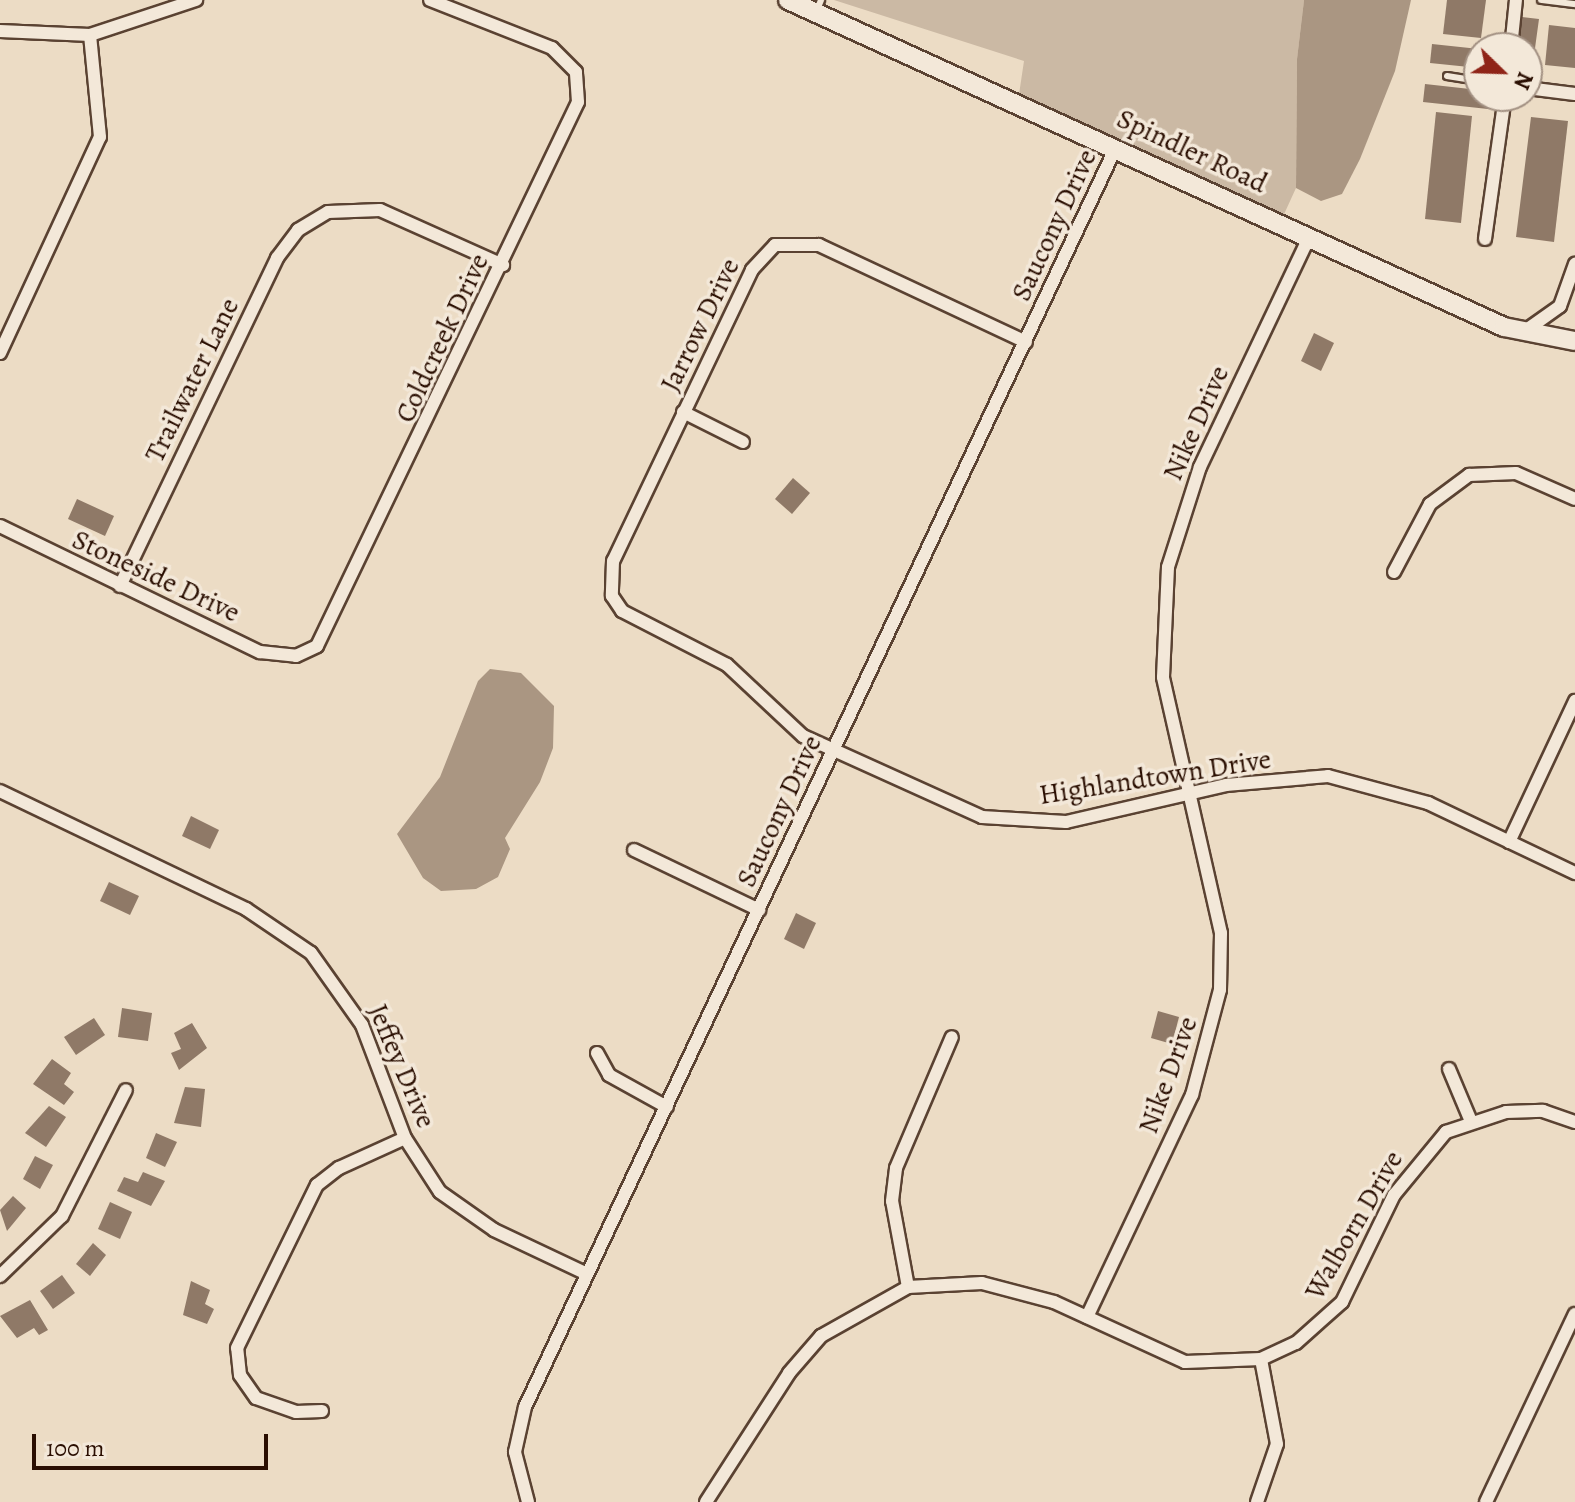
<!DOCTYPE html>
<html>
<head>
<meta charset="utf-8">
<style>
  body { margin:0 }
  #map { position:relative; width:1575px; height:1502px; overflow:hidden; background:#ecdcc5; font-family:Alegreya,serif }
  div>[style] { position:absolute }
  .green>* { inset:0; background:#cbb9a4 }
  .water>* { inset:0; background:#aa9682 }
  .building>* { inset:0; background:#8f7967 }
  .roads { filter:drop-shadow(2px 0 #5a4232) drop-shadow(-2px 0 #5a4232) drop-shadow(0 2px #5a4232) drop-shadow(0 -2px #5a4232) }
  .lane>* { height:6px; margin:-3px; padding:0 3px; transform-origin:3px; border-radius:3px; background:#f3e8d9 }
  .street>* { height:12px; margin:-6px; padding:0 6px; transform-origin:6px; border-radius:6px; background:#f3e8d9 }
  .secondary>* { height:18px; margin:-9px; padding:0 9px; transform-origin:9px; border-radius:9px; background:#f3e8d9 }
  span { translate:-50% -50%; white-space:nowrap; text-align:center; line-height:1.15; -webkit-text-stroke:7px #f3e8d9; paint-order:stroke }
  .street-label { font-size:28px; color:#2a0e01 }
  .north { position:absolute; left:1463px; top:32px; width:80px; height:80px; box-sizing:border-box; background:#f3e8d9; border:2px solid #a39183; border-radius:50%; rotate:113deg; font-size:22px; font-weight:700; line-height:32px; text-align:center; color:#2a0e01 }
  .north::after { content:''; display:block; margin:auto; width:28px; height:36px; background:#8f2418; clip-path:polygon(50% 0,100% 100%,50% 72%,0 100%) }
  .scale { position:absolute; left:32px; top:1434px; width:236px; height:36px; box-sizing:border-box; border:4px solid #2a0e01; border-top:0; padding-left:10px; font-size:24px; line-height:28px; white-space:nowrap; color:#2a0e01; -webkit-text-stroke:6px #f3e8d9; paint-order:stroke }
</style>
</head>
<body>
<div id="map">
  <div class="green">
    <i style="clip-path:polygon(834px 0,1304px 0,1297px 59px,1296px 188px,1280px 223px,1018px 101px,1024px 61px)"></i>
  </div>
  <div class="water">
    <i style="clip-path:polygon(1304px 0,1411px 0,1395px 71px,1360px 159px,1342px 194px,1321px 201px,1296px 188px,1297px 59px)"></i>
    <i style="clip-path:polygon(490px 669px,521px 673px,554px 706px,553px 748px,540px 782px,505px 838px,510px 849px,498px 877px,476px 889px,441px 891px,423px 878px,397px 834px,440px 777px,478px 681px)"></i>
  </div>
  <div class="building">
    <i style="clip-path:polygon(1447px 0,1486px 0,1481px 38px,1443px 34px)"></i>
    <i style="clip-path:polygon(1522px 17px,1539px 19px,1532px 70px,1527px 70px,1527px 48px,1518px 48px)"></i>
    <i style="clip-path:polygon(1549px 25px,1575px 28px,1575px 68px,1545px 65px)"></i>
    <i style="clip-path:polygon(1432px 44px,1479px 49px,1479px 68px,1430px 63px)"></i>
    <i style="clip-path:polygon(1425px 84px,1479px 90px,1479px 96px,1489px 96px,1488px 109px,1423px 102px)"></i>
    <i style="clip-path:polygon(1436px 112px,1472px 116px,1461px 223px,1425px 219px)"></i>
    <i style="clip-path:polygon(1531px 117px,1568px 121px,1554px 242px,1516px 237px)"></i>
    <i style="clip-path:polygon(1314px 333px,1334px 343px,1321px 371px,1301px 361px)"></i>
    <i style="clip-path:polygon(793px 478px,810px 493px,792px 514px,775px 499px)"></i>
    <i style="clip-path:polygon(77px 499px,114px 516px,105px 536px,68px 519px)"></i>
    <i style="clip-path:polygon(191px 816px,219px 830px,210px 849px,182px 836px)"></i>
    <i style="clip-path:polygon(109px 882px,139px 896px,130px 915px,100px 901px)"></i>
    <i style="clip-path:polygon(796px 913px,816px 923px,804px 949px,784px 939px)"></i>
    <i style="clip-path:polygon(122px 1008px,152px 1013px,148px 1041px,118px 1037px)"></i>
    <i style="clip-path:polygon(1158px 1011px,1179px 1017px,1172px 1044px,1151px 1038px)"></i>
    <i style="clip-path:polygon(94px 1018px,105px 1035px,76px 1055px,64px 1037px)"></i>
    <i style="clip-path:polygon(192px 1023px,207px 1048px,179px 1070px,171px 1053px,181px 1049px,174px 1033px)"></i>
    <i style="clip-path:polygon(52px 1059px,71px 1073px,64px 1084px,74px 1092px,64px 1105px,33px 1084px)"></i>
    <i style="clip-path:polygon(185px 1087px,205px 1089px,201px 1127px,174px 1123px)"></i>
    <i style="clip-path:polygon(49px 1106px,66px 1117px,46px 1147px,25px 1133px)"></i>
    <i style="clip-path:polygon(156px 1133px,177px 1142px,165px 1167px,146px 1158px)"></i>
    <i style="clip-path:polygon(35px 1156px,53px 1165px,40px 1189px,23px 1179px)"></i>
    <i style="clip-path:polygon(143px 1172px,165px 1181px,151px 1206px,117px 1191px,124px 1177px,138px 1182px)"></i>
    <i style="clip-path:polygon(13px 1196px,26px 1208px,7px 1231px,0 1210px)"></i>
    <i style="clip-path:polygon(110px 1202px,132px 1212px,120px 1239px,98px 1229px)"></i>
    <i style="clip-path:polygon(93px 1243px,106px 1255px,90px 1276px,76px 1264px)"></i>
    <i style="clip-path:polygon(62px 1275px,75px 1293px,53px 1309px,40px 1291px)"></i>
    <i style="clip-path:polygon(191px 1281px,210px 1290px,205px 1304px,214px 1309px,207px 1324px,183px 1315px)"></i>
    <i style="clip-path:polygon(30px 1300px,48px 1330px,39px 1335px,34px 1328px,17px 1338px,0 1316px)"></i>
  </div>
  <div class="roads">
    <div class="lane">
      <i style="left:1541px;top:0;width:34px;rotate:7deg"></i>
      <i style="left:816px;top:12px;width:13px;rotate:-67deg"></i>
      <i style="left:1447px;top:76px;width:32px;rotate:9deg"></i>
    </div>
    <div class="street">
      <i style="left:0;top:31px;width:90px;rotate:2.5deg"></i>
      <i style="left:90px;top:35px;width:112px;rotate:-18.3deg"></i>
      <i style="left:1511px;top:48px;width:48px;rotate:-84.1deg"></i>
      <i style="left:1527px;top:88px;width:48px;rotate:7.1deg"></i>
      <i style="left:1485px;top:239px;width:144px;rotate:-82deg"></i>
      <i style="left:1525px;top:331px;width:43px;rotate:-35.5deg"></i>
      <i style="left:1560px;top:306px;width:45px;rotate:-70.3deg"></i>
      <i style="left:1026px;top:342px;width:229px;rotate:-154.9deg"></i>
      <i style="left:819px;top:245px;width:44px;rotate:180deg"></i>
      <i style="left:775px;top:245px;width:34px;rotate:133deg"></i>
      <i style="left:752px;top:270px;width:322px;rotate:115.5deg"></i>
      <i style="left:613px;top:561px;width:35px;rotate:92deg"></i>
      <i style="left:612px;top:596px;width:18px;rotate:56deg"></i>
      <i style="left:622px;top:611px;width:118px;rotate:27.2deg"></i>
      <i style="left:727px;top:665px;width:104px;rotate:43.1deg"></i>
      <i style="left:803px;top:736px;width:196px;rotate:24.3deg"></i>
      <i style="left:982px;top:817px;width:84px;rotate:3.4deg"></i>
      <i style="left:1066px;top:822px;width:164px;rotate:-13deg"></i>
      <i style="left:1226px;top:785px;width:102px;rotate:-5deg"></i>
      <i style="left:1328px;top:776px;width:104px;rotate:15.1deg"></i>
      <i style="left:1428px;top:803px;width:163px;rotate:25.5deg"></i>
      <i style="left:0;top:353px;width:238px;rotate:-65.2deg"></i>
      <i style="left:100px;top:137px;width:102px;rotate:-95.6deg"></i>
      <i style="left:683px;top:412px;width:67px;rotate:26.6deg"></i>
      <i style="left:0;top:526px;width:289px;rotate:25.9deg"></i>
      <i style="left:260px;top:652px;width:36px;rotate:6deg"></i>
      <i style="left:296px;top:656px;width:23px;rotate:-25deg"></i>
      <i style="left:317px;top:646px;width:603px;rotate:-64.37deg"></i>
      <i style="left:578px;top:102px;width:30px;rotate:-94deg"></i>
      <i style="left:576px;top:72px;width:34px;rotate:-135deg"></i>
      <i style="left:552px;top:48px;width:131px;rotate:-158.5deg"></i>
      <i style="left:1394px;top:572px;width:77px;rotate:-62.1deg"></i>
      <i style="left:1430px;top:504px;width:49px;rotate:-36.6deg"></i>
      <i style="left:1469px;top:475px;width:47px;rotate:-2.4deg"></i>
      <i style="left:1516px;top:473px;width:64px;rotate:23.8deg"></i>
      <i style="left:120px;top:586px;width:364px;rotate:-64.4deg"></i>
      <i style="left:277px;top:258px;width:35px;rotate:-53deg"></i>
      <i style="left:298px;top:230px;width:35px;rotate:-31deg"></i>
      <i style="left:328px;top:212px;width:52px;rotate:-2.2deg"></i>
      <i style="left:380px;top:210px;width:135px;rotate:24.1deg"></i>
      <i style="left:0;top:791px;width:273px;rotate:25.6deg"></i>
      <i style="left:246px;top:909px;width:78px;rotate:34.1deg"></i>
      <i style="left:311px;top:953px;width:88px;rotate:54.7deg"></i>
      <i style="left:362px;top:1025px;width:121px;rotate:69.2deg"></i>
      <i style="left:405px;top:1138px;width:64px;rotate:57.1deg"></i>
      <i style="left:440px;top:1192px;width:66px;rotate:35.1deg"></i>
      <i style="left:494px;top:1230px;width:103px;rotate:25.3deg"></i>
      <i style="left:1509px;top:842px;width:156px;rotate:-64.9deg"></i>
      <i style="left:634px;top:850px;width:139px;rotate:25.6deg"></i>
      <i style="left:597px;top:1053px;width:25px;rotate:61deg"></i>
      <i style="left:609px;top:1075px;width:66px;rotate:28.9deg"></i>
      <i style="left:1449px;top:1069px;width:54px;rotate:67.2deg"></i>
      <i style="left:0;top:1276px;width:86px;rotate:-44.1deg"></i>
      <i style="left:62px;top:1216px;width:141px;rotate:-63.1deg"></i>
      <i style="left:908px;top:1287px;width:87px;rotate:-100.5deg"></i>
      <i style="left:892px;top:1201px;width:33px;rotate:-83deg"></i>
      <i style="left:896px;top:1168px;width:142px;rotate:-66.9deg"></i>
      <i style="left:1087px;top:1317px;width:246px;rotate:-64.7deg"></i>
      <i style="left:1192px;top:1095px;width:109px;rotate:-75.1deg"></i>
      <i style="left:1220px;top:990px;width:57px;rotate:-89deg"></i>
      <i style="left:1221px;top:933px;width:262px;rotate:-102.8deg"></i>
      <i style="left:1163px;top:677px;width:110px;rotate:-87.4deg"></i>
      <i style="left:1168px;top:567px;width:105px;rotate:-72.3deg"></i>
      <i style="left:1200px;top:467px;width:255px;rotate:-64.6deg"></i>
      <i style="left:322px;top:1411px;width:26px;rotate:178deg"></i>
      <i style="left:296px;top:1412px;width:42px;rotate:-160.7deg"></i>
      <i style="left:256px;top:1398px;width:28px;rotate:-125deg"></i>
      <i style="left:240px;top:1375px;width:27px;rotate:-96deg"></i>
      <i style="left:237px;top:1348px;width:182px;rotate:-63.9deg"></i>
      <i style="left:317px;top:1185px;width:28px;rotate:-38deg"></i>
      <i style="left:339px;top:1168px;width:72px;rotate:-24.4deg"></i>
      <i style="left:528px;top:1502px;width:52px;rotate:-104.6deg"></i>
      <i style="left:515px;top:1452px;width:46px;rotate:-77.5deg"></i>
      <i style="left:525px;top:1407px;width:1392px;rotate:-64.87deg"></i>
      <i style="left:706px;top:1502px;width:153px;rotate:-57.2deg"></i>
      <i style="left:789px;top:1373px;width:49px;rotate:-49.1deg"></i>
      <i style="left:821px;top:1336px;width:100px;rotate:-29.4deg"></i>
      <i style="left:908px;top:1287px;width:74px;rotate:-3.1deg"></i>
      <i style="left:982px;top:1283px;width:74px;rotate:14.8deg"></i>
      <i style="left:1054px;top:1302px;width:144px;rotate:24.6deg"></i>
      <i style="left:1185px;top:1362px;width:76px;rotate:-2.3deg"></i>
      <i style="left:1261px;top:1359px;width:38px;rotate:-25deg"></i>
      <i style="left:1296px;top:1343px;width:62px;rotate:-41.7deg"></i>
      <i style="left:1342px;top:1302px;width:119px;rotate:-64.1deg"></i>
      <i style="left:1394px;top:1195px;width:82px;rotate:-50.5deg"></i>
      <i style="left:1446px;top:1132px;width:63px;rotate:-18.4deg"></i>
      <i style="left:1506px;top:1112px;width:37px;rotate:-2deg"></i>
      <i style="left:1543px;top:1111px;width:34px;rotate:19deg"></i>
      <i style="left:1257px;top:1502px;width:61px;rotate:-71deg"></i>
      <i style="left:1277px;top:1444px;width:86px;rotate:-100.7deg"></i>
      <i style="left:1486px;top:1502px;width:208px;rotate:-64.7deg"></i>
    </div>
    <div class="secondary">
      <i style="left:788px;top:0;width:787px;rotate:24.55deg"></i>
      <i style="left:1504px;top:327px;width:72px;rotate:11.2deg"></i>
    </div>
  </div>
  <div class="street-label">
    <span style="left:1192px;top:151px;rotate:25deg">Spindler Road</span>
    <span style="left:1054px;top:225px;rotate:-65deg">Saucony Drive</span>
    <span style="left:700px;top:325px;rotate:-64deg">Jarrow Drive</span>
    <span style="left:442px;top:338px;rotate:-65deg">Coldcreek Drive</span>
    <span style="left:192px;top:380px;rotate:-64deg">Trailwater Lane</span>
    <span style="left:1196px;top:423px;rotate:-66deg">Nike Drive</span>
    <span style="left:156px;top:576px;rotate:25deg">Stoneside Drive</span>
    <span style="left:1155px;top:777px;rotate:-9deg">Highlandtown Drive</span>
    <span style="left:779px;top:811px;rotate:-65deg">Saucony Drive</span>
    <span style="left:402px;top:1066px;rotate:67deg">Jeffey Drive</span>
    <span style="left:1168px;top:1075px;rotate:-70deg">Nike Drive</span>
    <span style="left:1354px;top:1225px;rotate:-60deg">Walborn Drive</span>
  </div>
  <div class="north">N</div>
  <div class="scale">100 m</div>
</div>
</body>
</html>
